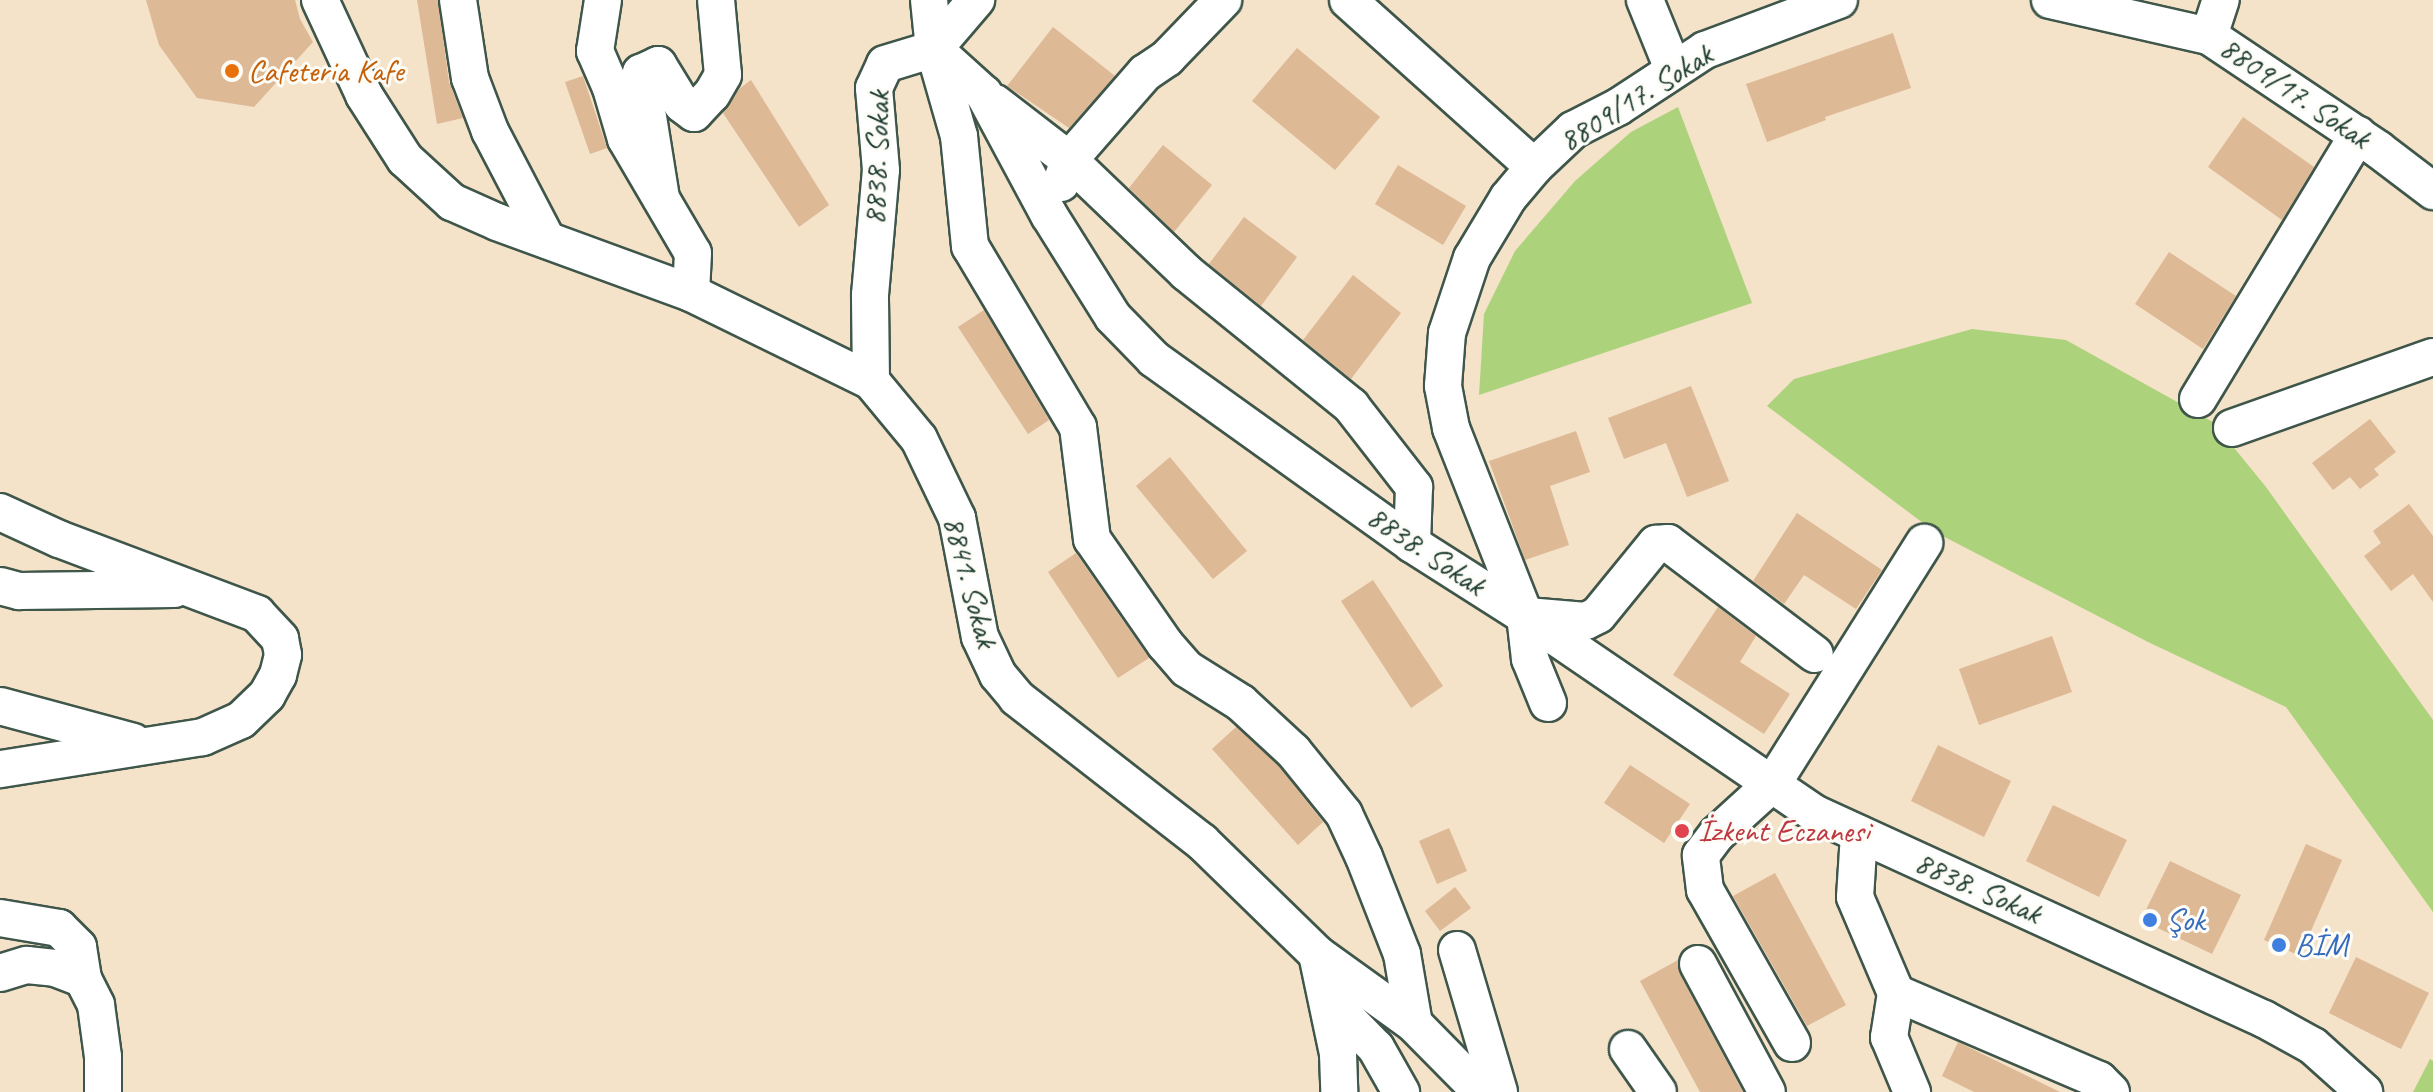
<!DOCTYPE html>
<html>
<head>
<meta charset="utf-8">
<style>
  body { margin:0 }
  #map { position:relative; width:2433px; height:1092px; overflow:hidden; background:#f4e2c9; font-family:Caveat,sans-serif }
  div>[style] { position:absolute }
  .green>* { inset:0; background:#add27c }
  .building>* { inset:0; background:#ddb996 }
  .roads { filter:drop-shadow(2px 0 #3f564a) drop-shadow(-2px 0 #3f564a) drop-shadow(0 2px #3f564a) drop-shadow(0 -2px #3f564a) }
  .minor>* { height:36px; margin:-18px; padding:0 18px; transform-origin:18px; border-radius:18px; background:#fff }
  .dots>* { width:22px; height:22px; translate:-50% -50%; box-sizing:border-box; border:4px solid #fdfcf7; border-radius:50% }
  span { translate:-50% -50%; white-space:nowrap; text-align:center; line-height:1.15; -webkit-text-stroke:6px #fdfcf7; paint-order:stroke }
  .food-label { font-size:32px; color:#c56008 }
  .left { translate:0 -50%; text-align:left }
  .street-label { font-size:32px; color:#1f3d34 }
  .health-label { font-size:32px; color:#be3a42 }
  .shop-label { font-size:32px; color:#366cbe }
</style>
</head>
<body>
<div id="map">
  <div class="green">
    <i style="clip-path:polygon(1678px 107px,1752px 303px,1479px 395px,1484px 314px,1515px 251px,1575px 181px,1631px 132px)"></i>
    <i style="clip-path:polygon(1972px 329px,2066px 340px,2213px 422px,2266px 487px,2433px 720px,2433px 912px,2286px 707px,2148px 642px,1935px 532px,1767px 406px,1794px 379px)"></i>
    <i style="clip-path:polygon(2430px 1059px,2433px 1061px,2433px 1092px,2413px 1092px)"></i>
  </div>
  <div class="building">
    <i style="clip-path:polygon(146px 0,295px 0,300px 19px,313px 42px,254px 107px,197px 98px,159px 45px)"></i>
    <i style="clip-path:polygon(417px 0,438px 0,449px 82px,463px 118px,437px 124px)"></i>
    <i style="clip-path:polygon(1053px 27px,1115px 76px,1069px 128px,1007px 86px)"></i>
    <i style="clip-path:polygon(1893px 33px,1911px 88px,1825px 117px,1826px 120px,1767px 142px,1746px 84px)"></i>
    <i style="clip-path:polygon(1297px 48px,1380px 117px,1335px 170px,1252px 101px)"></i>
    <i style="clip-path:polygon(583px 76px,607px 148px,590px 154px,565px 82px)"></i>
    <i style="clip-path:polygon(751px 80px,829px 205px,799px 227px,723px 113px,739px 89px)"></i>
    <i style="clip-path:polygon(2243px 117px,2314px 167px,2282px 220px,2208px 167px)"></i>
    <i style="clip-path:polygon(1163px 145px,1212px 185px,1174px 232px,1129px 188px)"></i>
    <i style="clip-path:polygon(1398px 165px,1466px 206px,1443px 245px,1375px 204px)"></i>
    <i style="clip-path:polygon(1244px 217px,1297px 257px,1261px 306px,1209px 264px)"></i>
    <i style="clip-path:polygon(2169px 252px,2236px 296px,2203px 349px,2135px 304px)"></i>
    <i style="clip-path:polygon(1353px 275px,1401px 313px,1351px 379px,1303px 340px)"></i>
    <i style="clip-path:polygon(984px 310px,1049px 420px,1028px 434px,958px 327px)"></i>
    <i style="clip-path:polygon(1691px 386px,1729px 481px,1687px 497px,1666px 443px,1624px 459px,1608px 418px)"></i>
    <i style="clip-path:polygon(2370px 419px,2396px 452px,2374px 469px,2379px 475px,2360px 489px,2350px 477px,2333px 490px,2312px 463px)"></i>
    <i style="clip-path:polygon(1576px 431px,1590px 472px,1550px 486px,1569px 545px,1525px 560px,1489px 461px)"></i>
    <i style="clip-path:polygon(1170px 457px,1247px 551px,1213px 579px,1136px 486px)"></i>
    <i style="clip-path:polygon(2409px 504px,2433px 536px,2433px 602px,2413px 574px,2391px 591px,2364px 556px,2381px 543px,2373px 531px)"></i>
    <i style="clip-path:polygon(1797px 513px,1882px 570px,1856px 609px,1804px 575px,1784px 604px,1753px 581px)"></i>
    <i style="clip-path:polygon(1076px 553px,1149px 658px,1118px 678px,1048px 572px)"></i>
    <i style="clip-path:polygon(1373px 580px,1443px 686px,1411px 708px,1341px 601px)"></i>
    <i style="clip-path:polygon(1718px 607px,1756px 636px,1740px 662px,1790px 694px,1764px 734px,1673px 675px)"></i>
    <i style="clip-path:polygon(2052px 636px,2072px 692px,1979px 725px,1959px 669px)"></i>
    <i style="clip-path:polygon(1236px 727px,1278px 765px,1323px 822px,1298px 845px,1212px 749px)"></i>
    <i style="clip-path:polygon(1938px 745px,2011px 781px,1984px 837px,1911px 801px)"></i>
    <i style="clip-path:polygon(1630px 765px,1690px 804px,1664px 843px,1604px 803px)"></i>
    <i style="clip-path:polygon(2053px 805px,2127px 840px,2099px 897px,2026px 861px)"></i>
    <i style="clip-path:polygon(1449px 828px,1467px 871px,1437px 884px,1419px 841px)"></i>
    <i style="clip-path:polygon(2306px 844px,2342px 860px,2300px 956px,2264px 940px)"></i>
    <i style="clip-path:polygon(2170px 861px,2241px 895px,2212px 954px,2141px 920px)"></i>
    <i style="clip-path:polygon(1775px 873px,1846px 1005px,1807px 1026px,1733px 896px)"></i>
    <i style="clip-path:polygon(1455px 887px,1471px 908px,1440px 931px,1425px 911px)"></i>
    <i style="clip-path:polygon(2356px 957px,2429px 993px,2401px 1049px,2329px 1013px)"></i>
    <i style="clip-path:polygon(1678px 960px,1680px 974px,1743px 1092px,1700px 1092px,1640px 981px)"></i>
    <i style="clip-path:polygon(1958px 1042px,1966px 1046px,2060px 1092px,1974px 1092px,1942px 1076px)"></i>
  </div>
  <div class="roads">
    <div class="minor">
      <i style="left:320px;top:0;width:105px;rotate:65.1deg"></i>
      <i style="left:364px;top:95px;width:76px;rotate:57.4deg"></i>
      <i style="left:405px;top:159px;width:64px;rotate:42.5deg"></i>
      <i style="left:452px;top:202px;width:49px;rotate:24deg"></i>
      <i style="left:497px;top:222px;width:207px;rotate:20.1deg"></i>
      <i style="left:691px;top:293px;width:200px;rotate:26.1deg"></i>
      <i style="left:871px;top:381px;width:75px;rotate:50.4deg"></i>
      <i style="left:919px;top:439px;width:88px;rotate:64.3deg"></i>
      <i style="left:957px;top:518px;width:121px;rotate:79.1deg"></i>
      <i style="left:980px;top:637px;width:42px;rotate:64.7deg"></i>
      <i style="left:998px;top:675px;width:30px;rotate:50deg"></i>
      <i style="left:1017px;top:698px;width:234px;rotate:37.9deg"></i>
      <i style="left:1202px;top:842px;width:161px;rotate:44.2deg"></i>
      <i style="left:1317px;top:954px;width:120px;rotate:35.8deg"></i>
      <i style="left:1414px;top:1024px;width:95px;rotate:45.4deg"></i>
      <i style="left:458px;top:0;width:79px;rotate:81.3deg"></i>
      <i style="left:470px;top:78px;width:57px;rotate:69.3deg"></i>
      <i style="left:490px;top:131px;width:123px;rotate:62.4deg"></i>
      <i style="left:603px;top:0;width:52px;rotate:98.9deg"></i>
      <i style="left:595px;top:51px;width:40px;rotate:66.6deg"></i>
      <i style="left:611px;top:88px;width:53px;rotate:73.6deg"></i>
      <i style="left:626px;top:139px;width:132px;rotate:59.6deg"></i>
      <i style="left:693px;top:253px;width:40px;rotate:92.9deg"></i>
      <i style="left:929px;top:0;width:49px;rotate:84.2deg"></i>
      <i style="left:934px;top:49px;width:91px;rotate:74deg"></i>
      <i style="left:959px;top:136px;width:111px;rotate:84.3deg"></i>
      <i style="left:970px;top:246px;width:211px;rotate:59.2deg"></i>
      <i style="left:1078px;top:427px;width:113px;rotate:82.9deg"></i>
      <i style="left:1092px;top:539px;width:128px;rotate:55.2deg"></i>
      <i style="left:1165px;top:644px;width:33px;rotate:49deg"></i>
      <i style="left:1187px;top:669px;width:64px;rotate:32.2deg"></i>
      <i style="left:1241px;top:703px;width:71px;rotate:42.7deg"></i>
      <i style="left:1293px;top:751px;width:81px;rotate:51deg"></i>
      <i style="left:1344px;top:814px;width:47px;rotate:65.1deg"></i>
      <i style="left:1364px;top:857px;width:104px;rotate:68.6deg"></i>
      <i style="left:1402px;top:954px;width:71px;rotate:80.3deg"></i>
      <i style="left:1348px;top:0;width:250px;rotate:41.9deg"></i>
      <i style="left:1645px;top:0;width:74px;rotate:67.9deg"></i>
      <i style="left:2050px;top:0;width:163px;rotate:12.8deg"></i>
      <i style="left:2209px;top:36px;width:205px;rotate:33.8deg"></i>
      <i style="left:2379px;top:150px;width:68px;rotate:37.2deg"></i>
      <i style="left:2209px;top:36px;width:38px;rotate:-72deg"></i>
      <i style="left:934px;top:49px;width:65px;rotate:-49.4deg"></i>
      <i style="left:995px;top:103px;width:93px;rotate:37.6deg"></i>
      <i style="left:1069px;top:160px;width:163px;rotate:43.8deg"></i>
      <i style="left:1187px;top:273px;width:211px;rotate:39deg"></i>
      <i style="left:1351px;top:406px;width:103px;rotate:52.1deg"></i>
      <i style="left:1414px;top:487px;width:57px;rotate:92deg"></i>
      <i style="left:1061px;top:183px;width:24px;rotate:-71deg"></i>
      <i style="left:1069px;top:160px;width:116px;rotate:-48.9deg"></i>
      <i style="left:1145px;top:73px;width:27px;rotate:-34deg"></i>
      <i style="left:1167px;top:58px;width:81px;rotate:-46deg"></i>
      <i style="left:661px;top:198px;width:127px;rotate:-99.1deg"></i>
      <i style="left:641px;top:73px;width:19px;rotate:-25deg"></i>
      <i style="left:658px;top:65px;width:46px;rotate:58.4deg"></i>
      <i style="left:682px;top:104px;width:15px;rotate:37deg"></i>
      <i style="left:694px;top:113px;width:26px;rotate:-47deg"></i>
      <i style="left:712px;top:94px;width:22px;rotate:-60deg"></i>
      <i style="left:723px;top:75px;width:75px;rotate:-95.3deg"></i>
      <i style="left:871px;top:381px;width:86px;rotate:-90.7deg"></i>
      <i style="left:870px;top:295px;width:125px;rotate:-85deg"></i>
      <i style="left:881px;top:170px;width:82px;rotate:-94.9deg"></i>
      <i style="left:874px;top:88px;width:26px;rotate:-65deg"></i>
      <i style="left:885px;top:64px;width:51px;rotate:-17deg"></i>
      <i style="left:934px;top:49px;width:67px;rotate:42deg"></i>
      <i style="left:984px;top:94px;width:137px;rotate:61.8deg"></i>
      <i style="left:1049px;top:215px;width:120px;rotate:57.9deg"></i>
      <i style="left:1113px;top:317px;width:59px;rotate:45.7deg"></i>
      <i style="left:1154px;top:359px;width:317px;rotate:35.6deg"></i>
      <i style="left:1412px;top:544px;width:134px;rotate:32.5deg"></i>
      <i style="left:1525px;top:616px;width:350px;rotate:34.3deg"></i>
      <i style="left:1814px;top:813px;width:495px;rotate:24.6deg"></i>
      <i style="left:2264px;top:1019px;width:56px;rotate:28.9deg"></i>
      <i style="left:2313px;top:1046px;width:69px;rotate:42deg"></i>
      <i style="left:2198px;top:399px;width:309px;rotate:-58.8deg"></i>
      <i style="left:2232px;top:428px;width:213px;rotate:-19.5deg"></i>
      <i style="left:0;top:512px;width:65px;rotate:24.6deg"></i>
      <i style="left:59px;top:539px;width:212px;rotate:20.7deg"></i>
      <i style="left:257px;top:614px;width:34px;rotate:47deg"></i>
      <i style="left:280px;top:639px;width:16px;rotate:79deg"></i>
      <i style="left:283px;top:655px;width:21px;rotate:104deg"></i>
      <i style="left:278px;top:675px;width:23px;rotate:119deg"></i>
      <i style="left:267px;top:695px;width:36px;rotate:136deg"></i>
      <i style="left:241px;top:720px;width:42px;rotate:155.9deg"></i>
      <i style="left:203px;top:737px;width:206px;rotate:171deg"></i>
      <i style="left:0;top:586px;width:20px;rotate:15deg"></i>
      <i style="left:19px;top:591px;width:155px;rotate:-0.7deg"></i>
      <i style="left:1527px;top:616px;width:59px;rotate:4.8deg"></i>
      <i style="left:1586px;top:621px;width:13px;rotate:-27deg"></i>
      <i style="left:1598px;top:615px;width:92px;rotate:-50.8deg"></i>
      <i style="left:1656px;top:544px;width:12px;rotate:-5deg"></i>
      <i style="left:1668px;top:543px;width:184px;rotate:37.1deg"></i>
      <i style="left:1548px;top:703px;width:48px;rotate:-112.2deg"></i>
      <i style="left:1530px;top:659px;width:43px;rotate:-96.6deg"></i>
      <i style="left:1525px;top:616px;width:202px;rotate:-111.5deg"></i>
      <i style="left:1451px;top:428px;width:43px;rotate:-100.8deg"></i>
      <i style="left:1443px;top:386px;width:53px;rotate:-85.7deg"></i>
      <i style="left:1447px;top:333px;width:79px;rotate:-71.6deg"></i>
      <i style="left:1472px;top:258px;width:70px;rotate:-59deg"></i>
      <i style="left:1508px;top:198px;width:40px;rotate:-50deg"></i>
      <i style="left:1534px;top:167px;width:54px;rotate:-43.5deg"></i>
      <i style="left:1573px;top:130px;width:51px;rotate:-27.1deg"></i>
      <i style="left:1618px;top:107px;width:104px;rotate:-33.2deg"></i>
      <i style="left:1705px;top:50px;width:143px;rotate:-20.5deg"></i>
      <i style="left:0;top:706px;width:138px;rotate:15.1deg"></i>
      <i style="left:1859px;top:834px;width:63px;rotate:93.6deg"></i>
      <i style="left:1855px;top:897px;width:104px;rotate:66.9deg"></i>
      <i style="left:1896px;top:993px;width:221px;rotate:23.2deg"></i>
      <i style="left:2099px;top:1080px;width:17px;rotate:45deg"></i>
      <i style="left:0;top:918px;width:60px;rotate:9.6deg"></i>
      <i style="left:59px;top:928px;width:27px;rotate:45deg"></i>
      <i style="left:78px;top:947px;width:32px;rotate:81deg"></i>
      <i style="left:1457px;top:950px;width:148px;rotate:73.5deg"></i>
      <i style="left:1317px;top:954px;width:102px;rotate:78.1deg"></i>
      <i style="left:1338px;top:1054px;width:38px;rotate:88deg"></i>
      <i style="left:1698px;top:964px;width:145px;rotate:61.7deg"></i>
      <i style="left:0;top:973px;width:28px;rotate:-17deg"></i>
      <i style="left:27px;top:965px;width:28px;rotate:6deg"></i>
      <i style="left:55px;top:968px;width:30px;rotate:21deg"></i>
      <i style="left:83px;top:979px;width:29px;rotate:63deg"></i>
      <i style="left:96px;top:1005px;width:52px;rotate:82.3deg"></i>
      <i style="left:103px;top:1057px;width:35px;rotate:90deg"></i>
      <i style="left:1896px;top:993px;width:45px;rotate:99deg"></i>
      <i style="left:1889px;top:1037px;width:60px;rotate:67.3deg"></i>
      <i style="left:1327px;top:998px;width:70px;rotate:45.6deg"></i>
      <i style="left:1376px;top:1048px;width:51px;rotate:60.4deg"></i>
      <i style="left:1792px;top:1043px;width:176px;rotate:-119.6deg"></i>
      <i style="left:1705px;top:890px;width:35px;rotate:-97deg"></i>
      <i style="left:1701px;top:855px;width:26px;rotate:-53deg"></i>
      <i style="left:1717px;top:834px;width:76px;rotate:-42.3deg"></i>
      <i style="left:1773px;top:783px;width:284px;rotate:-57.8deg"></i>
      <i style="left:1628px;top:1049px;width:52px;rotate:55.1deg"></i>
    </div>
  </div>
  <div class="dots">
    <i style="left:232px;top:71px;background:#e8710a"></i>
    <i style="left:1682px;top:831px;background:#e0444e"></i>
    <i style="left:2150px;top:920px;background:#3f7fe0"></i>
    <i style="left:2279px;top:945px;background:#3f7fe0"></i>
  </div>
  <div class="food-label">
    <span class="left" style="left:248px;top:71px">Cafeteria Kafe</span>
  </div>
  <div class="street-label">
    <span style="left:2295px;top:93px;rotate:34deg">8809/17. Sokak</span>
    <span style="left:1636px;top:98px;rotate:-32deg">8809/17. Sokak</span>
    <span style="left:877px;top:158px;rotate:-88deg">8838. Sokak</span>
    <span style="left:1426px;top:551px;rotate:34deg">8838. Sokak</span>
    <span style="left:970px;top:582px;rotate:75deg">8841. Sokak</span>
    <span style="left:1978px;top:888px;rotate:24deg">8838. Sokak</span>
  </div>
  <div class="health-label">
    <span class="left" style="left:1698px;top:831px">İzkent Eczanesi</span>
  </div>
  <div class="shop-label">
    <span class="left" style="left:2166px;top:920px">Şok</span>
    <span class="left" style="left:2295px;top:945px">BİM</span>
  </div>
</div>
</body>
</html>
